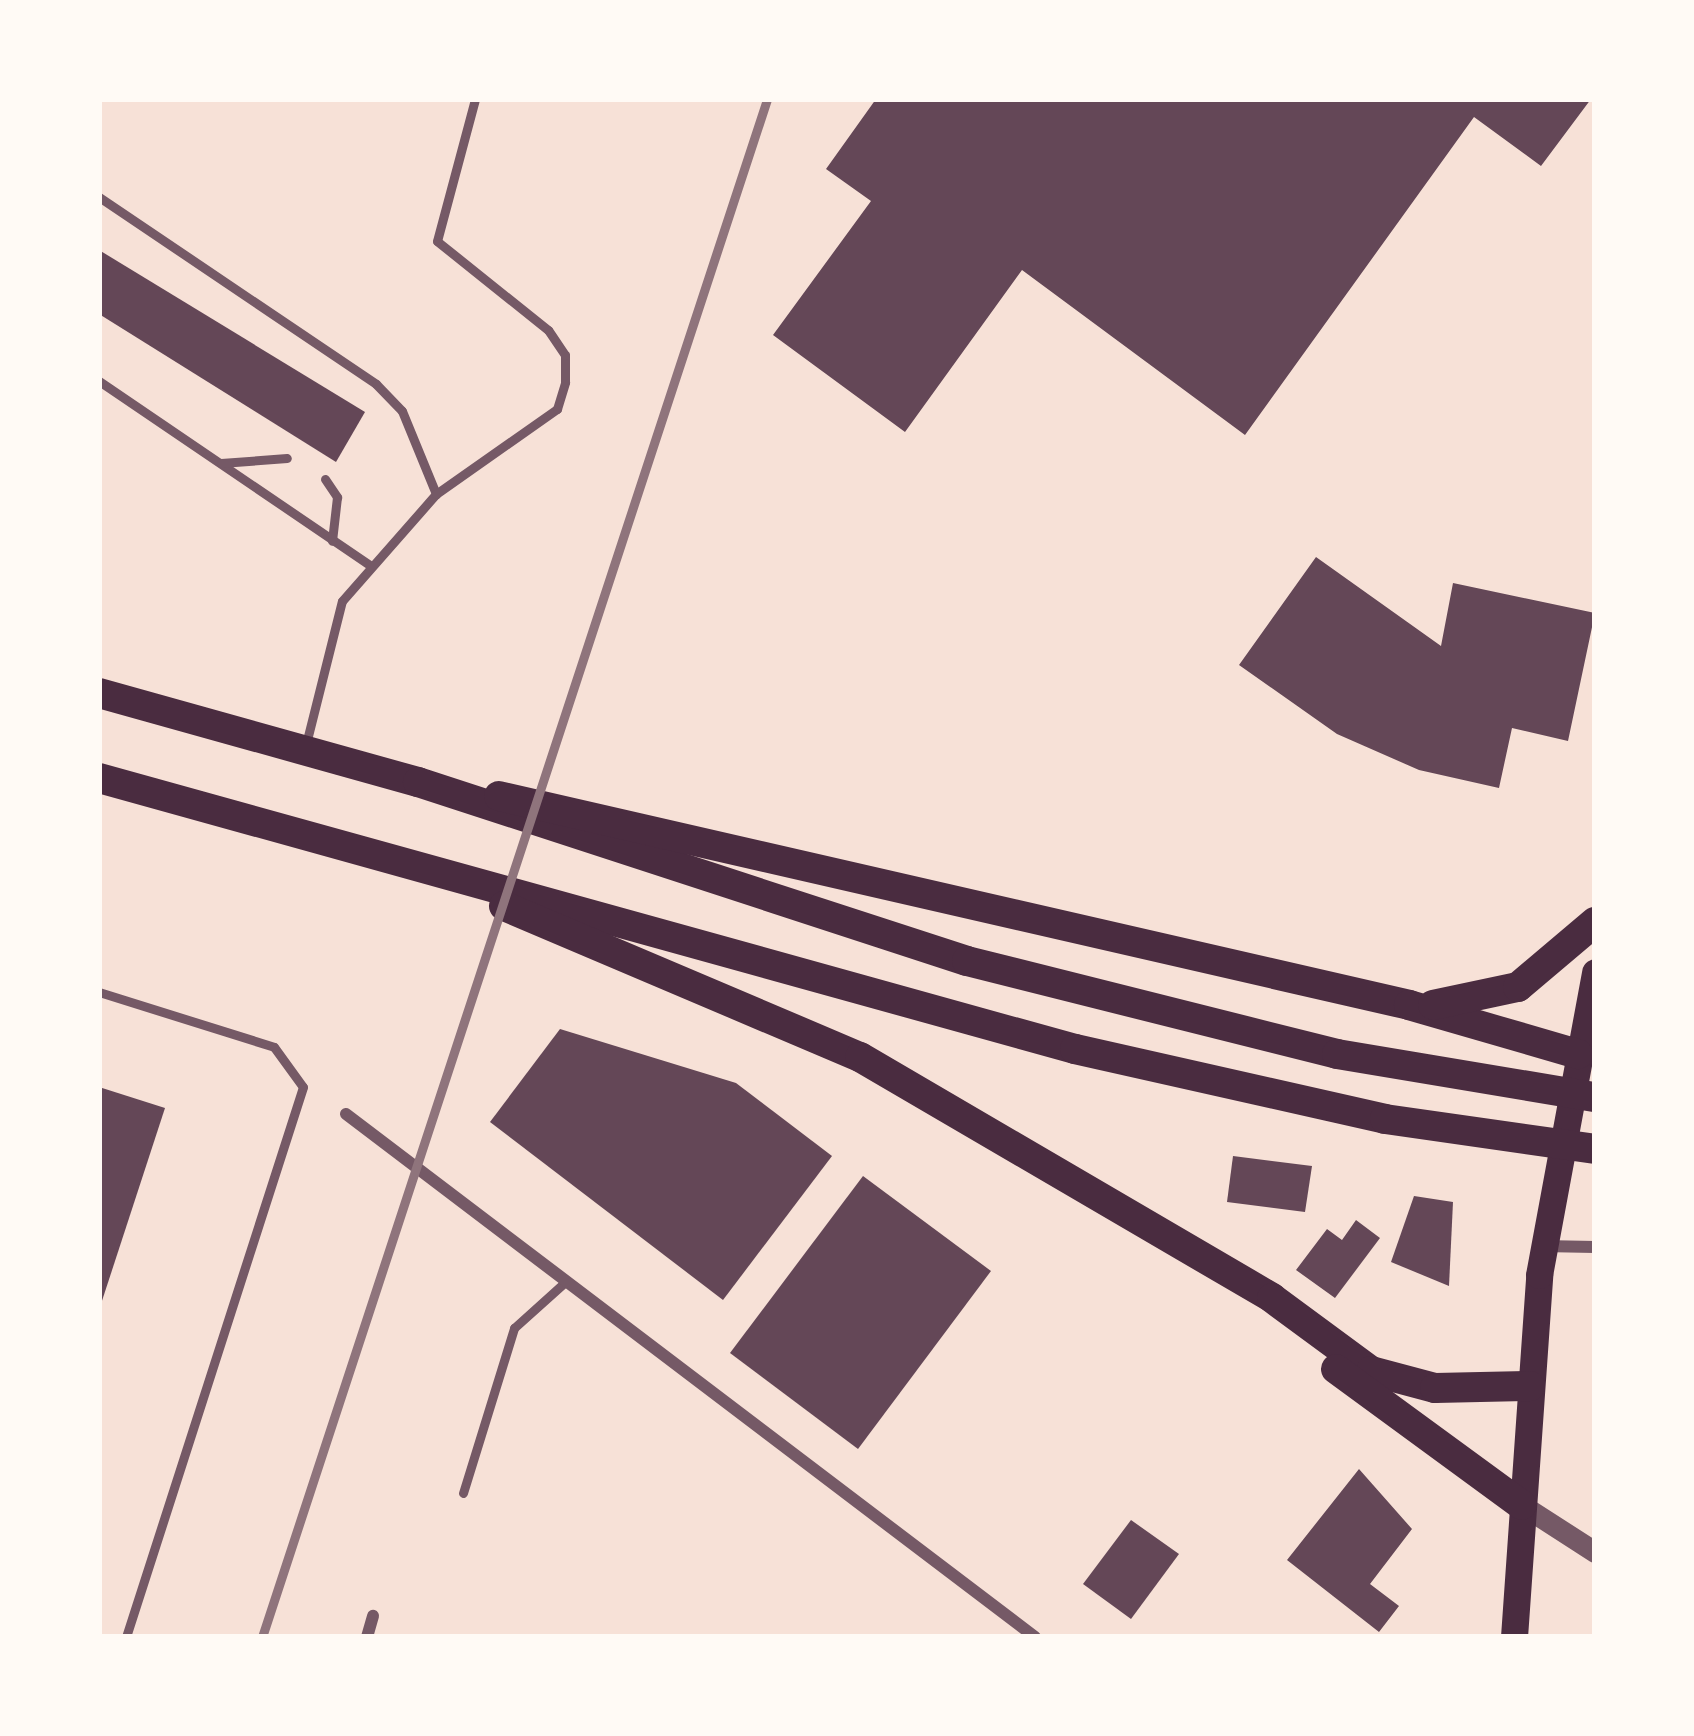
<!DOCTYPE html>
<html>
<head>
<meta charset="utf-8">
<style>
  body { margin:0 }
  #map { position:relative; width:1694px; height:1736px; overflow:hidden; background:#f7e1d7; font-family:"Noto Sans",sans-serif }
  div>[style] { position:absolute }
  .building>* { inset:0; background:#644757 }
  .service>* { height:9px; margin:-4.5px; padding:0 4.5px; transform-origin:4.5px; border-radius:4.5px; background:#755966 }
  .minor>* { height:12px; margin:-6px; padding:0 6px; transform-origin:6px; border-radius:6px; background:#755966 }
  .tertiary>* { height:21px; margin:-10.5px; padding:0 10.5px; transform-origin:10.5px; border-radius:10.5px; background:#755966 }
  .primary>* { height:27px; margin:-13.5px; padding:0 13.5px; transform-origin:13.5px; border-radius:13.5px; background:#4a2c40 }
  .motorway>* { height:30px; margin:-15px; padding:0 15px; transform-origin:15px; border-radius:15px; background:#4a2c40 }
  .rail>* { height:9px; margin:-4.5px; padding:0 4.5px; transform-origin:4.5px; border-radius:4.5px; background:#8f747c }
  span { translate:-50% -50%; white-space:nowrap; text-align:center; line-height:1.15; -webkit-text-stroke:12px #fffaf5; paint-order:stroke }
  .frame { position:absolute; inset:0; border:102px solid #fffaf5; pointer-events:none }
</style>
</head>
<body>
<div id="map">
  <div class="building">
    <i style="clip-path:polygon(876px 99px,1591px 99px,1541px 166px,1474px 117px,1245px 435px,1022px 270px,905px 432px,773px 335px,871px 201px,826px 169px)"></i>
    <i style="clip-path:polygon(99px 250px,365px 412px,336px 462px,99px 314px)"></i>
    <i style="clip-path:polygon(1316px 557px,1441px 646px,1453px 583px,1595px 613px,1568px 741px,1512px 728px,1499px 788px,1419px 770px,1337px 734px,1239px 665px)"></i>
    <i style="clip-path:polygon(560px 1029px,736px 1083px,832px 1156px,723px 1300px,490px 1122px)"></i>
    <i style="clip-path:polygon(99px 1087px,165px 1108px,100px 1307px,99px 1306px)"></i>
    <i style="clip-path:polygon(1233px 1156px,1312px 1166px,1305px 1212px,1227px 1202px)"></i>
    <i style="clip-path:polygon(863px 1176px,991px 1271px,858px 1449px,730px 1353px)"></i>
    <i style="clip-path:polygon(1414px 1196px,1453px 1202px,1449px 1286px,1391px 1262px)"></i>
    <i style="clip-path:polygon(1356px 1220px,1380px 1238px,1335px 1298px,1296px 1270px,1327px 1229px,1342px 1240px)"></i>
    <i style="clip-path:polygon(1359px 1469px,1412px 1529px,1370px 1584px,1399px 1606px,1379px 1632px,1287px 1560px)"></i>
    <i style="clip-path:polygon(1131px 1520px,1179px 1554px,1131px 1619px,1083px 1584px)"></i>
  </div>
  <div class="service">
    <i style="left:99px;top:197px;width:334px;rotate:34deg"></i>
    <i style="left:376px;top:384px;width:37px;rotate:46deg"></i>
    <i style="left:402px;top:411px;width:90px;rotate:67.7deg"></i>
    <i style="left:99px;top:381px;width:329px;rotate:34.2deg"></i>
    <i style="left:221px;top:463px;width:66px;rotate:-4.3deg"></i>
    <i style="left:325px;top:479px;width:22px;rotate:56deg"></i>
    <i style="left:337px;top:497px;width:44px;rotate:96.5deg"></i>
    <i style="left:306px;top:744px;width:147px;rotate:-75.9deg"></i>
    <i style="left:342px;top:601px;width:142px;rotate:-48.7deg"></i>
    <i style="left:436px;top:494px;width:148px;rotate:-35.1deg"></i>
    <i style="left:557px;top:409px;width:28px;rotate:-73deg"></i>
    <i style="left:565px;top:382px;width:27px;rotate:-90deg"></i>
    <i style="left:565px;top:355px;width:30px;rotate:-124deg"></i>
    <i style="left:548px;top:330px;width:142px;rotate:-141.3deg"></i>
    <i style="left:437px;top:241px;width:147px;rotate:-75deg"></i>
    <i style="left:99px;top:992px;width:183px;rotate:17.4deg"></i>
    <i style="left:274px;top:1047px;width:49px;rotate:54.1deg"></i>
    <i style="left:303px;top:1087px;width:578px;rotate:107.84deg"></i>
    <i style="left:463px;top:1493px;width:173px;rotate:-72.8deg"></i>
    <i style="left:514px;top:1328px;width:69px;rotate:-42deg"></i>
  </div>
  <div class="minor">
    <i style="left:346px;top:1114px;width:865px;rotate:37.2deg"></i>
    <i style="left:1542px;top:1246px;width:53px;rotate:1.1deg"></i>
    <i style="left:367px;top:1637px;width:22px;rotate:-74deg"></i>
  </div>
  <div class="tertiary">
    <i style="left:1522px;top:1505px;width:87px;rotate:32.8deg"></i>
  </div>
  <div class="primary">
    <i style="left:1514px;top:1637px;width:363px;rotate:-86deg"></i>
    <i style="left:1539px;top:1275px;width:308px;rotate:-79.5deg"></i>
  </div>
  <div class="motorway">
    <i style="left:99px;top:693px;width:331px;rotate:15.6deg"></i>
    <i style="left:418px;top:782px;width:577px;rotate:18.06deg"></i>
    <i style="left:967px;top:961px;width:382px;rotate:14.1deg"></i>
    <i style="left:1337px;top:1054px;width:262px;rotate:9.5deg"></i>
    <i style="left:99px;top:778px;width:1013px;rotate:15.52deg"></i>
    <i style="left:1075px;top:1049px;width:318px;rotate:12.7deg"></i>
    <i style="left:1385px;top:1119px;width:212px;rotate:8.1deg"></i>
    <i style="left:499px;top:796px;width:934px;rotate:12.93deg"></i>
    <i style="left:1409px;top:1005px;width:176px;rotate:16.2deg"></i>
    <i style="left:504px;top:906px;width:387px;rotate:23deg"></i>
    <i style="left:860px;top:1057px;width:477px;rotate:30.3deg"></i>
    <i style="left:1272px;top:1298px;width:123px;rotate:36.4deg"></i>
    <i style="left:1371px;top:1371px;width:66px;rotate:14.9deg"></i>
    <i style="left:1435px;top:1388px;width:95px;rotate:-1.2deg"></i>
    <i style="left:1433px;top:1005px;width:87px;rotate:-12deg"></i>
    <i style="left:1518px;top:987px;width:101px;rotate:-40.2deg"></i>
    <i style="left:1336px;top:1369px;width:230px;rotate:36.2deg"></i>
  </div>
  <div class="rail">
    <i style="left:262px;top:1637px;width:1619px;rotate:-71.82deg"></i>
  </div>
  <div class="frame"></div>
</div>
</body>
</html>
